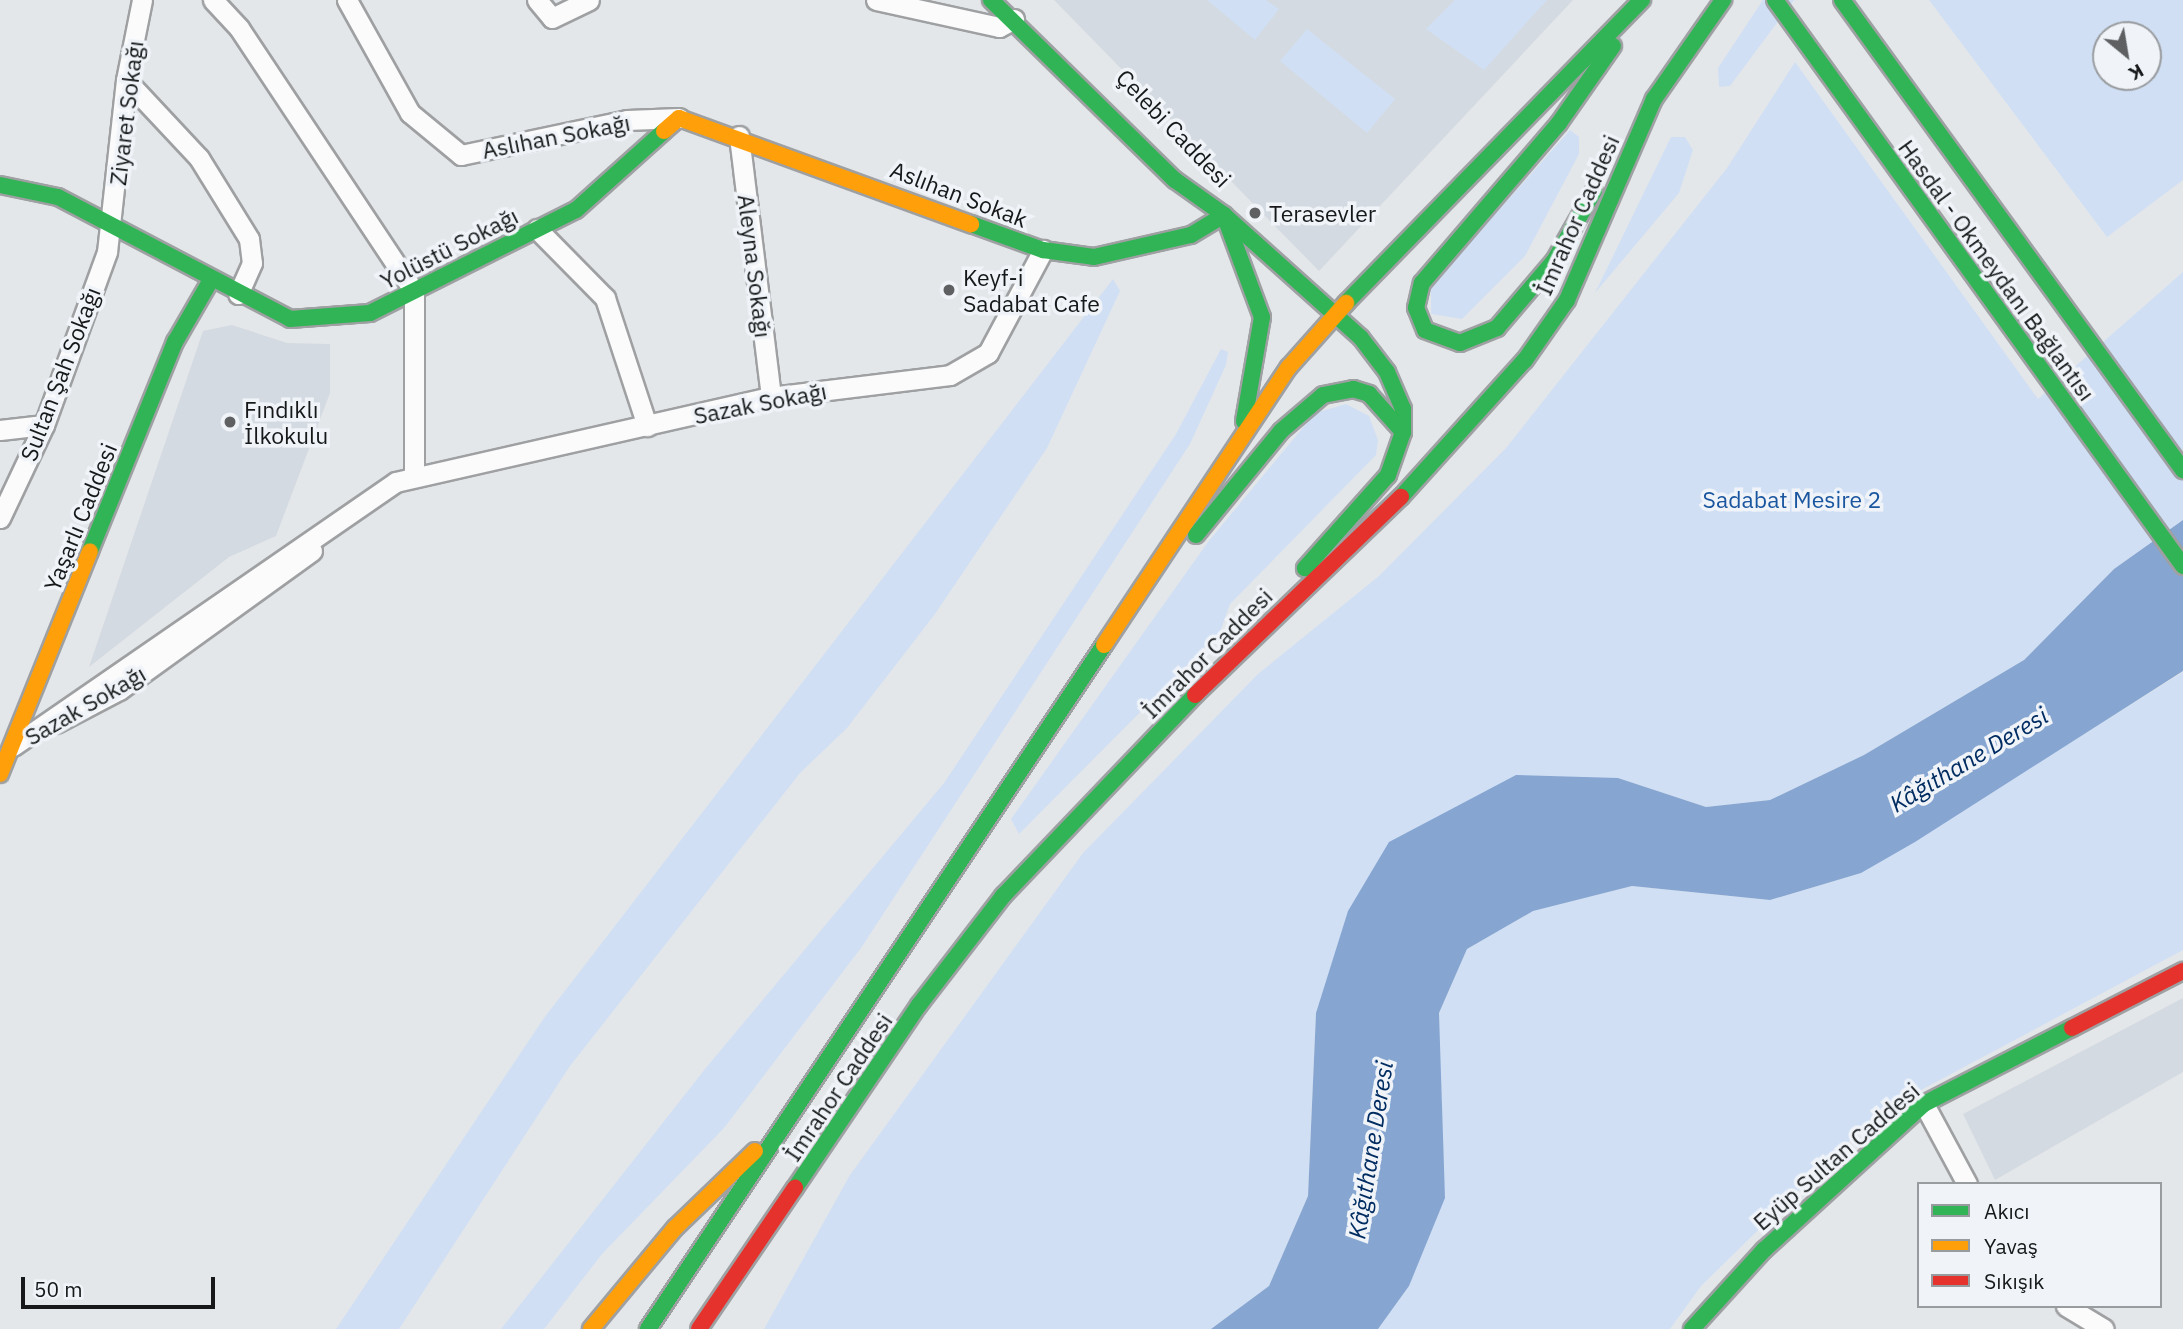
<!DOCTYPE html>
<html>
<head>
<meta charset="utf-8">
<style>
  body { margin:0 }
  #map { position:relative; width:2183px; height:1329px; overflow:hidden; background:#e4e7ea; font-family:"IBM Plex Sans",sans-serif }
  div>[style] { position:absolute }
  .built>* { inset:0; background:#d3dae1 }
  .green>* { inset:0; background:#d0dff4 }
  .water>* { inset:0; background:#86a6d1 }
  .roads { filter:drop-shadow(2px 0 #9ea0a2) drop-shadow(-2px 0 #9ea0a2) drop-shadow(0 2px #9ea0a2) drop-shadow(0 -2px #9ea0a2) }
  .street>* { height:19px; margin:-9.5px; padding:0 9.5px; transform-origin:9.5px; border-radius:9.5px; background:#fbfbfc }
  .fast>* { height:16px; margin:-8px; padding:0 8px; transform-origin:8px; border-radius:8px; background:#30b455 }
  .slow>* { height:16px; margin:-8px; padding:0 8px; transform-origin:8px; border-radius:8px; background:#ff9f0a }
  .jam>* { height:16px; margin:-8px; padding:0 8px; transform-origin:8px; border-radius:8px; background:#e5322d }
  .dots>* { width:19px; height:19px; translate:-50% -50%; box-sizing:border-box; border:4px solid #f0f4f9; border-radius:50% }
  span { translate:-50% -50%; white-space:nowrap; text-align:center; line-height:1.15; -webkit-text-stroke:7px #f0f4f9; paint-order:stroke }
  .street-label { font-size:23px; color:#161819 }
  .poi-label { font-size:23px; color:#161819 }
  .left { translate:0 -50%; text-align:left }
  .park-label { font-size:23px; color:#1a569f }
  .water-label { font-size:24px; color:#002c61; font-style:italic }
  .legend { position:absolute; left:1917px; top:1182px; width:245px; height:126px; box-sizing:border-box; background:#f0f4f9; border:2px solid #999c9f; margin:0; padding:9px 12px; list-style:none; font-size:21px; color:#161819 }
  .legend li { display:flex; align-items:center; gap:14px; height:35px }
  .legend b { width:35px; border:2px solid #999c9f }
  .north { position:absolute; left:2092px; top:21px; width:70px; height:70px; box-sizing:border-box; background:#f0f4f9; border:2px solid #999c9f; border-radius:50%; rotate:150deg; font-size:19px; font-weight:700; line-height:28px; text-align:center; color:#161819 }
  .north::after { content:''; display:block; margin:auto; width:24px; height:32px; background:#5e6062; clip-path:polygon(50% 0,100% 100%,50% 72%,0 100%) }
  .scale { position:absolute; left:21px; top:1277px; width:194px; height:32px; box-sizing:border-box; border:4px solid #161819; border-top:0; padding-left:9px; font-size:21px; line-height:24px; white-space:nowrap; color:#161819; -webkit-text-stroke:5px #f0f4f9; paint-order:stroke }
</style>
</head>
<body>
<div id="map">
  <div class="built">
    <i style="clip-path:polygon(1054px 0,1573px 0,1319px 271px)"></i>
    <i style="clip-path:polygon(232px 325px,287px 343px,330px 344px,330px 393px,276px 536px,229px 557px,89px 667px,203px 331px)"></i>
    <i style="clip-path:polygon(2183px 998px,2183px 1072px,1995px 1180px,1963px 1114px)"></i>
  </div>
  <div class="green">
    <i style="clip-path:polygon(1207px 0,1266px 0,1279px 9px,1255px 40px)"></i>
    <i style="clip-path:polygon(1455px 0,1547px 0,1484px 70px,1426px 29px)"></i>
    <i style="clip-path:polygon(1763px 0,1794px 0,1730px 86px,1719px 87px,1718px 68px)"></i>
    <i style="clip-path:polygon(evenodd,1929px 0,2183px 0,2183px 180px,2107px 237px,1929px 0,2106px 35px,2148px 35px,2148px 77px,2106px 77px,2106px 35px)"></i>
    <i style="clip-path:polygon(1307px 29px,1395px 99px,1367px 133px,1280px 61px)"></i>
    <i style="clip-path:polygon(1795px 62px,2038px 399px,2183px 272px,2183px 520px,2114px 569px,2024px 660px,1864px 755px,1770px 800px,1706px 807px,1618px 778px,1316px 1013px,1308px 1196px,1269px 1286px,1211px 1329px,764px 1329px,850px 1175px,1083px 853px,1258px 674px,1379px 576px,1506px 448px,1727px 168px)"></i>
    <i style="clip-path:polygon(1570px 130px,1579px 137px,1579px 154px,1525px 256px,1462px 319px,1431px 314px,1431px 286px)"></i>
    <i style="clip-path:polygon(1671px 137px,1685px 137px,1693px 150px,1679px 193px,1595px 293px)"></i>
    <i style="clip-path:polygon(1113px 279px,1120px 291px,1047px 448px,935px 614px,847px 728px,800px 773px,570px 1066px,399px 1329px,336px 1329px,544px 1018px)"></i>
    <i style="clip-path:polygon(1221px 349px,1228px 352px,1226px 365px,1190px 444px,861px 948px,724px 1128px,602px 1254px,544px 1329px,501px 1329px,705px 1069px,944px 783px,1176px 434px)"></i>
    <i style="clip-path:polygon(1346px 404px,1369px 416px,1378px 440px,1376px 455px,1230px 604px,1220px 632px,1019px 834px,1011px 819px,1208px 542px,1315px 413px)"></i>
    <i style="clip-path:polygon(2183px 672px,2183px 950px,1878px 1113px,1701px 1286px,1670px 1329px,1378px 1329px,1409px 1286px,1439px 1091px,1439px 1013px,1467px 949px,1532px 911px,1632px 886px,1770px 900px,1861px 873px)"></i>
  </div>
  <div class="water">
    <i style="clip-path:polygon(2183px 520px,2183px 671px,1915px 842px,1861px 873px,1770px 900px,1632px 886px,1533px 911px,1467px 949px,1439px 1013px,1445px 1198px,1409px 1286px,1378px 1329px,1211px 1329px,1269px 1286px,1308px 1196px,1316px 1013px,1348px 911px,1389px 842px,1516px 775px,1618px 778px,1706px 807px,1770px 800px,1864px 755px,2024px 660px,2114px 569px)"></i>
  </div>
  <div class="roads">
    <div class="street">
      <i style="left:213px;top:0;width:38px;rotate:47deg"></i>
      <i style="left:239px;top:28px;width:316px;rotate:56.4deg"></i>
      <i style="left:414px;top:291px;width:184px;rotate:90deg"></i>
      <i style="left:347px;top:0;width:129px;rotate:60.9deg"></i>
      <i style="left:410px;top:113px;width:66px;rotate:39.5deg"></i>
      <i style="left:461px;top:155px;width:170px;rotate:-11.9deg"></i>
      <i style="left:627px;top:120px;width:52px;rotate:-2.2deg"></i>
      <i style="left:537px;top:0;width:23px;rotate:50deg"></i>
      <i style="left:552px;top:18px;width:41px;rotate:-25.9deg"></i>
      <i style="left:876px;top:0;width:126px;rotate:12.4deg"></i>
      <i style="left:999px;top:27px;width:17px;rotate:-28deg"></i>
      <i style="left:126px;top:80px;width:107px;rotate:46.9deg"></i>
      <i style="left:199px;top:158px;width:95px;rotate:58.3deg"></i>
      <i style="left:249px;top:239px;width:24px;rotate:83deg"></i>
      <i style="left:252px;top:263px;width:34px;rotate:114deg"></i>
      <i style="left:739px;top:136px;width:263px;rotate:83deg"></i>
      <i style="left:537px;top:229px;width:97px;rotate:45.4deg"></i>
      <i style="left:605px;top:298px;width:135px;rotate:71.8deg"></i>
      <i style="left:0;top:430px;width:44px;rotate:-6.5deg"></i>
      <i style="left:0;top:518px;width:103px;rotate:-64.7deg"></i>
      <i style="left:44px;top:425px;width:184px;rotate:-70deg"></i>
      <i style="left:107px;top:252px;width:173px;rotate:-83.7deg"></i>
      <i style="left:126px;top:80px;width:82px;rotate:-78.7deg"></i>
      <i style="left:56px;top:723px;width:71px;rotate:-27.6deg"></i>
      <i style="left:119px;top:690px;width:238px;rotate:-35.8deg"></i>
      <i style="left:13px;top:746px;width:465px;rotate:-34.6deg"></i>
      <i style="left:396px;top:482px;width:385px;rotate:-12.8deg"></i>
      <i style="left:771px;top:397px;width:180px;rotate:-7deg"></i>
      <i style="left:950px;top:375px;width:44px;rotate:-30.1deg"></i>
      <i style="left:988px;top:353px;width:117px;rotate:-61.9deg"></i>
      <i style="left:1924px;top:1104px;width:91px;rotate:61.7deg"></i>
      <i style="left:2066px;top:1306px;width:44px;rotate:31.2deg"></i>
    </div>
    <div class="fast">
      <i style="left:991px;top:0;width:257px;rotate:44.4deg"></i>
      <i style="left:1175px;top:180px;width:60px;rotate:35.5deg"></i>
      <i style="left:1775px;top:0;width:698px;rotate:54.21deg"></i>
      <i style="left:1842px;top:0;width:581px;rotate:54.04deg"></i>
      <i style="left:0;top:185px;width:59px;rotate:11.7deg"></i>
      <i style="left:58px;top:197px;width:262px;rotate:27.7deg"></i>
      <i style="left:290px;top:319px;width:80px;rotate:-4.3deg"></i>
      <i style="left:370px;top:313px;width:230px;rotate:-26.6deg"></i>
      <i style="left:576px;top:210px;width:118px;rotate:-41.9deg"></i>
      <i style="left:1594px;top:191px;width:81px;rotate:119.7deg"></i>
      <i style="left:1554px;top:261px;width:88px;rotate:130.4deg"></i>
      <i style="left:1497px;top:328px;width:40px;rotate:158deg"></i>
      <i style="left:1460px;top:343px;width:37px;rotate:-160deg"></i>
      <i style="left:1425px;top:330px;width:24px;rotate:-112deg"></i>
      <i style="left:1416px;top:308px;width:26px;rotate:-77deg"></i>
      <i style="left:1422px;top:283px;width:211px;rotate:-49.4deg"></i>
      <i style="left:1559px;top:123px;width:94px;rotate:-55deg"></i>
      <i style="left:1224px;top:215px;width:184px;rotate:41.9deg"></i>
      <i style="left:1361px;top:338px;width:43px;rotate:52.6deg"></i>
      <i style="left:1387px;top:372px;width:40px;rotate:66.6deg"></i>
      <i style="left:1403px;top:409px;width:23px;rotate:90deg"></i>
      <i style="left:1403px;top:432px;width:46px;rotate:109.2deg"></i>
      <i style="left:1388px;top:475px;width:125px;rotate:131.7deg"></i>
      <i style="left:1224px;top:215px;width:109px;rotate:69.6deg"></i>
      <i style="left:1262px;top:317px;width:106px;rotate:99.8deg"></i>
      <i style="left:971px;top:224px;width:77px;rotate:19.9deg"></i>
      <i style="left:1043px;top:250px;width:51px;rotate:7.8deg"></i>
      <i style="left:1094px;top:257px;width:99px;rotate:-12.8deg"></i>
      <i style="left:1191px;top:235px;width:39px;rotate:-31deg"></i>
      <i style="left:1346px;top:303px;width:424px;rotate:-45.7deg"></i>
      <i style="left:1401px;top:497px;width:185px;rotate:-47.9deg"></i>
      <i style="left:1525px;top:360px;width:73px;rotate:-55deg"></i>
      <i style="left:1567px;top:300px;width:219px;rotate:-66.6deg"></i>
      <i style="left:1654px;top:99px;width:121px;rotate:-55.1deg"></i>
      <i style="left:1196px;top:535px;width:134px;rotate:-50.7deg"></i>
      <i style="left:1281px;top:431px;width:55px;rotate:-40.6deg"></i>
      <i style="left:1323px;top:395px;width:31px;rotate:-11deg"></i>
      <i style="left:1353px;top:389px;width:17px;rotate:17deg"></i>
      <i style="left:1369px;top:394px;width:51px;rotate:48.2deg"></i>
      <i style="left:90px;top:551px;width:226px;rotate:-67.9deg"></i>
      <i style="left:175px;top:342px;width:72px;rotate:-59.9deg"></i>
      <i style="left:795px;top:1188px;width:221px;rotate:-55.9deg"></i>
      <i style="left:919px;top:1005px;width:138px;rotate:-52.4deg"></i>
      <i style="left:1003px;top:896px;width:278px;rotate:-46.3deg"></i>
      <i style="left:648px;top:1329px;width:822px;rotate:-56.31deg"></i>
      <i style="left:1692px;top:1329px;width:107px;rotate:-47.7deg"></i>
      <i style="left:1764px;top:1250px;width:217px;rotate:-42.4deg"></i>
      <i style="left:1924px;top:1104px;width:166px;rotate:-27.2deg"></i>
    </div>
    <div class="slow">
      <i style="left:664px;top:131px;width:20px;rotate:-41deg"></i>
      <i style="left:679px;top:118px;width:311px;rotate:20deg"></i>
      <i style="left:1104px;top:645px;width:334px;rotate:-56.4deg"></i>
      <i style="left:1289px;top:367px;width:86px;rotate:-48.3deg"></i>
      <i style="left:0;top:774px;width:240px;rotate:-68deg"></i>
      <i style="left:591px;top:1329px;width:131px;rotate:-50.3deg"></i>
      <i style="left:675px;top:1228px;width:111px;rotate:-43.9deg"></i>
    </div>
    <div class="jam">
      <i style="left:1195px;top:695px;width:286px;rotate:-43.9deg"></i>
      <i style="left:2072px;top:1028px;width:125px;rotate:-27.2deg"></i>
      <i style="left:699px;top:1329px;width:171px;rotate:-55.8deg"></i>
    </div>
  </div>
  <div class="dots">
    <i style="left:1255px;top:213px;background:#5e6062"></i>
    <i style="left:949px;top:290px;background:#5e6062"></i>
    <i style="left:230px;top:422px;background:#5e6062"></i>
  </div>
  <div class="street-label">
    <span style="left:126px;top:113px;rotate:-83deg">Ziyaret Sokağı</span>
    <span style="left:1174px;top:128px;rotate:46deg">Çelebi Caddesi</span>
    <span style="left:556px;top:136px;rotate:-11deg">Aslıhan Sokağı</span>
    <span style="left:959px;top:194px;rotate:21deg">Aslıhan Sokak</span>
    <span style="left:1577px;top:215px;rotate:-66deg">İmrahor Caddesi</span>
    <span style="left:449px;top:248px;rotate:-27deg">Yolüstü Sokağı</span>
    <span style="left:755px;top:266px;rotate:83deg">Aleyna Sokağı</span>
    <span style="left:1997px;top:270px;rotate:54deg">Hasdal - Okmeydanı Bağlantısı</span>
    <span style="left:60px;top:374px;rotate:-69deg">Sultan Şah Sokağı</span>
    <span style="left:760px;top:403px;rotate:-11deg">Sazak Sokağı</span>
    <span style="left:80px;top:517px;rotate:-68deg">Yaşarlı Caddesi</span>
    <span style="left:1207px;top:653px;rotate:-45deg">İmrahor Caddesi</span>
    <span style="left:85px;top:705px;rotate:-30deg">Sazak Sokağı</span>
    <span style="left:838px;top:1087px;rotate:-56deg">İmrahor Caddesi</span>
    <span style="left:1836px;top:1156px;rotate:-41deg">Eyüp Sultan Caddesi</span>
  </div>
  <div class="poi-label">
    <span class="left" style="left:1269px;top:213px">Terasevler</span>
    <span class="left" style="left:963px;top:290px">Keyf-i<br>Sadabat Cafe</span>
    <span class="left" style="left:244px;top:422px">Fındıklı<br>İlkokulu</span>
  </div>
  <div class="park-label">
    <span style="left:1792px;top:499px">Sadabat Mesire 2</span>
  </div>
  <div class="water-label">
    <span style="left:1969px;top:760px;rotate:-31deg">Kâğıthane Deresi</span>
    <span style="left:1371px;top:1150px;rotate:-81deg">Kâğıthane Deresi</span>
  </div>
  <ul class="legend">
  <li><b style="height:9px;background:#30b455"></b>Akıcı</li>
  <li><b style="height:9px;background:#ff9f0a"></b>Yavaş</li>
  <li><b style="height:9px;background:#e5322d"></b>Sıkışık</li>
  </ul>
  <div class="north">K</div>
  <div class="scale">50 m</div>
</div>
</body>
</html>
